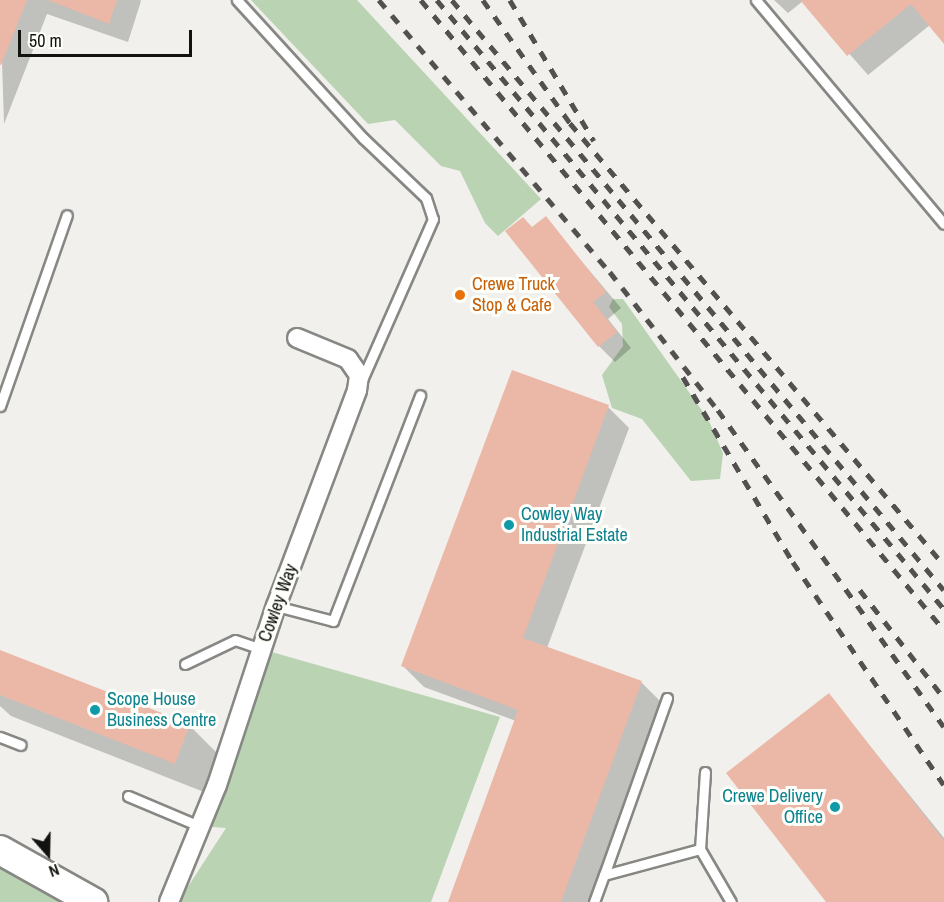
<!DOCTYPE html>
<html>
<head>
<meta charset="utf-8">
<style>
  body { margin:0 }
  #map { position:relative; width:944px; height:902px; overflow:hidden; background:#f1f0ed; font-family:"Archivo Narrow",sans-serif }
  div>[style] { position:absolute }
  .green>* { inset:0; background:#b9d3b3 }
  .shadow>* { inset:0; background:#0003 }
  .building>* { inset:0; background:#ebb8a7 }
  .roads { filter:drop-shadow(2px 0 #878784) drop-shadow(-2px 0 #878784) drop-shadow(0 2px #878784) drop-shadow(0 -2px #878784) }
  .lane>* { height:9px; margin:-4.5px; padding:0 4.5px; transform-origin:4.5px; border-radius:4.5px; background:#fff }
  .street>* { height:18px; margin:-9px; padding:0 9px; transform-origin:9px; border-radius:9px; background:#fff }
  .primary>* { height:28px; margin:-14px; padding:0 14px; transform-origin:14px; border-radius:14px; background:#fff }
  .rail>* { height:4.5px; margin-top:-2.25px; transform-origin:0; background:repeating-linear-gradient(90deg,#525150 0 10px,transparent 0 20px) }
  .dots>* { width:16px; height:16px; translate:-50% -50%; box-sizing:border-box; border:3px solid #fefefa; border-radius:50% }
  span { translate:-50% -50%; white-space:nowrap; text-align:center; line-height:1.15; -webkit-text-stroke:6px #fefefa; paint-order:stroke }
  .food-label { font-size:18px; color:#c56008 }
  .left { translate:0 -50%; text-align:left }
  .culture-label { font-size:18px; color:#0d838f }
  .right { translate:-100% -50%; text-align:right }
  .street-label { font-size:18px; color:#121211 }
  .north { position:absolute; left:18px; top:824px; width:60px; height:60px; -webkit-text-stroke:4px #fefefa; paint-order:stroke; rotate:160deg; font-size:16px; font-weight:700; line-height:24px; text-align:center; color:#121211 }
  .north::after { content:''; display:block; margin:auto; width:21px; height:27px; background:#121211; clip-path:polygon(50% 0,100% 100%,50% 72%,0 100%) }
  .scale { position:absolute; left:18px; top:30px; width:174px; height:27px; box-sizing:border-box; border:3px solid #121211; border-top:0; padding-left:8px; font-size:18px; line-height:21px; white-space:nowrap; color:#121211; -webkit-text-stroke:4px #fefefa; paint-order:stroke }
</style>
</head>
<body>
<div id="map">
  <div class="green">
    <i style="clip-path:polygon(251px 0,357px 0,541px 199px,498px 236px,485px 223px,460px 171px,441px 166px,395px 120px,368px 124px)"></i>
    <i style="clip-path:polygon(613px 299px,623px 299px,708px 419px,723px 453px,720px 479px,691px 481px,642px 419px,612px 408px,602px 375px,623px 346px,622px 324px,609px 307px)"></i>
    <i style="clip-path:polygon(261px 649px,500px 717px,431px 902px,178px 902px,226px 828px,199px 826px)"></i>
    <i style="clip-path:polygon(0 850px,93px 902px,0 902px)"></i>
  </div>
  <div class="shadow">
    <i style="clip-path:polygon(0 0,140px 0,141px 1px,128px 42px,47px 14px,4px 124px)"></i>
    <i style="clip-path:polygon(774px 0,944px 0,944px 42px,930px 25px,868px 75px,803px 1px,788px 13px)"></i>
    <i style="clip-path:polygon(545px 218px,621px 308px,608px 319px,631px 348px,615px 362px,599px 346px,533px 228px)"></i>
    <i style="clip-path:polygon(608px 407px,629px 428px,547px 648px,641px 682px,662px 703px,589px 902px,450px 902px,516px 721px,424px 687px,403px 666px)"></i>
    <i style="clip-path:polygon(0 652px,190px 726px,219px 755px,204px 792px,11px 716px,0 706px)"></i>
    <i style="clip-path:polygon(829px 695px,944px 838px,944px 902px,828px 902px)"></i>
  </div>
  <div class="building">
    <i style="clip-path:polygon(0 0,27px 0,1px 65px,0 65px)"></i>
    <i style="clip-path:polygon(48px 0,117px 0,109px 24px)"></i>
    <i style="clip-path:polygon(800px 0,944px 0,944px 44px,911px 4px,847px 56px)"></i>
    <i style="clip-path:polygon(546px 216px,606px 292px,593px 302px,617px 332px,598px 347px,505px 231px,523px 217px,532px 227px)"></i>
    <i style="clip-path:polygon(512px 370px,609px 405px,523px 638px,642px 681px,561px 902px,448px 902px,518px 710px,401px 666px)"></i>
    <i style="clip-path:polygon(0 650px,190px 724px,175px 764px,0 695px)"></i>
    <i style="clip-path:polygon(829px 693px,944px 841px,944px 902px,826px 902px,726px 773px)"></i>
  </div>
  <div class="roads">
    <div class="lane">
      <i style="left:237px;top:0;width:187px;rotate:47.6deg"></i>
      <i style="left:363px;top:138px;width:87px;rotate:43.6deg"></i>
      <i style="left:426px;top:198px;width:22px;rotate:72deg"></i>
      <i style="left:433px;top:219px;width:176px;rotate:113.8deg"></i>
      <i style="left:756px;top:0;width:292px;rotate:50deg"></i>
      <i style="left:0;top:406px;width:202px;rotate:-70.7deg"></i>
      <i style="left:276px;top:606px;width:59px;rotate:14.7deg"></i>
      <i style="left:333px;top:621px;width:242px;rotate:-68.9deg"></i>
      <i style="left:185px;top:664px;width:55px;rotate:-25.6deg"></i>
      <i style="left:235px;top:640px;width:28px;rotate:19deg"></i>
      <i style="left:0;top:737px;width:22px;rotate:21deg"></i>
      <i style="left:705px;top:772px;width:77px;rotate:93.7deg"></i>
      <i style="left:700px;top:849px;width:61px;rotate:59.7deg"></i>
      <i style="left:128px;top:796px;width:77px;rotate:22.9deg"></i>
      <i style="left:604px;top:875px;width:188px;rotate:-70.4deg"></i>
      <i style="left:594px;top:902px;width:29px;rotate:-70deg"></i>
      <i style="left:604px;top:875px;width:99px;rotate:-15.2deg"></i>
    </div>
    <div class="street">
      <i style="left:169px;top:902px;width:126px;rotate:-67.7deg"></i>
      <i style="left:217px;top:785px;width:188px;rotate:-71.8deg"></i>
      <i style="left:276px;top:606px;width:231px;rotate:-69.4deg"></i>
      <i style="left:357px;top:390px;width:15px;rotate:-82deg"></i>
      <i style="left:359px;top:375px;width:19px;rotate:-125deg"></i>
      <i style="left:348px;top:359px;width:55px;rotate:-157.6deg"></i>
    </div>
    <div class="primary">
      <i style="left:0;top:850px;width:107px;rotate:29.2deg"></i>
    </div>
  </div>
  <div class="rail">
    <i style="left:379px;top:0;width:357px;rotate:49.7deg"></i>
    <i style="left:610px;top:272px;width:175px;rotate:52deg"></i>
    <i style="left:718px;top:410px;width:389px;rotate:54.5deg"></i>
    <i style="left:421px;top:0;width:819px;rotate:50.3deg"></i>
    <i style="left:437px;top:0;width:792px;rotate:50.22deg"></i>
    <i style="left:452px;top:0;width:768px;rotate:50.18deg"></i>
    <i style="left:483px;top:0;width:151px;rotate:54.7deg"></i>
    <i style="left:570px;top:123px;width:579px;rotate:49.76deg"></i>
    <i style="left:510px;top:0;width:164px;rotate:59.2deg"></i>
    <i style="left:683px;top:377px;width:215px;rotate:59.3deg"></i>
    <i style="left:793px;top:562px;width:269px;rotate:55.9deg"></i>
    <i style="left:860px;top:590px;width:137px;rotate:52.1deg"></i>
  </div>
  <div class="dots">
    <i style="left:460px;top:295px;background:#e8710a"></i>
    <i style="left:509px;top:525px;background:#0f9aa8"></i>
    <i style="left:95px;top:710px;background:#0f9aa8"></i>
    <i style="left:835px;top:807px;background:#0f9aa8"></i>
  </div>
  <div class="food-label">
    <span class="left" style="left:472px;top:295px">Crewe Truck<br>Stop &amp; Cafe</span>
  </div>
  <div class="culture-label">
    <span class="left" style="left:521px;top:525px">Cowley Way<br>Industrial Estate</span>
    <span class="left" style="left:107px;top:710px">Scope House<br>Business Centre</span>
    <span class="right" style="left:823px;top:807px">Crewe Delivery<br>Office</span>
  </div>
  <div class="street-label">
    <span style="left:278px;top:603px;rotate:-70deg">Cowley Way</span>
  </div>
  <div class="north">N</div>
  <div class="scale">50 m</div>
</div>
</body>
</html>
